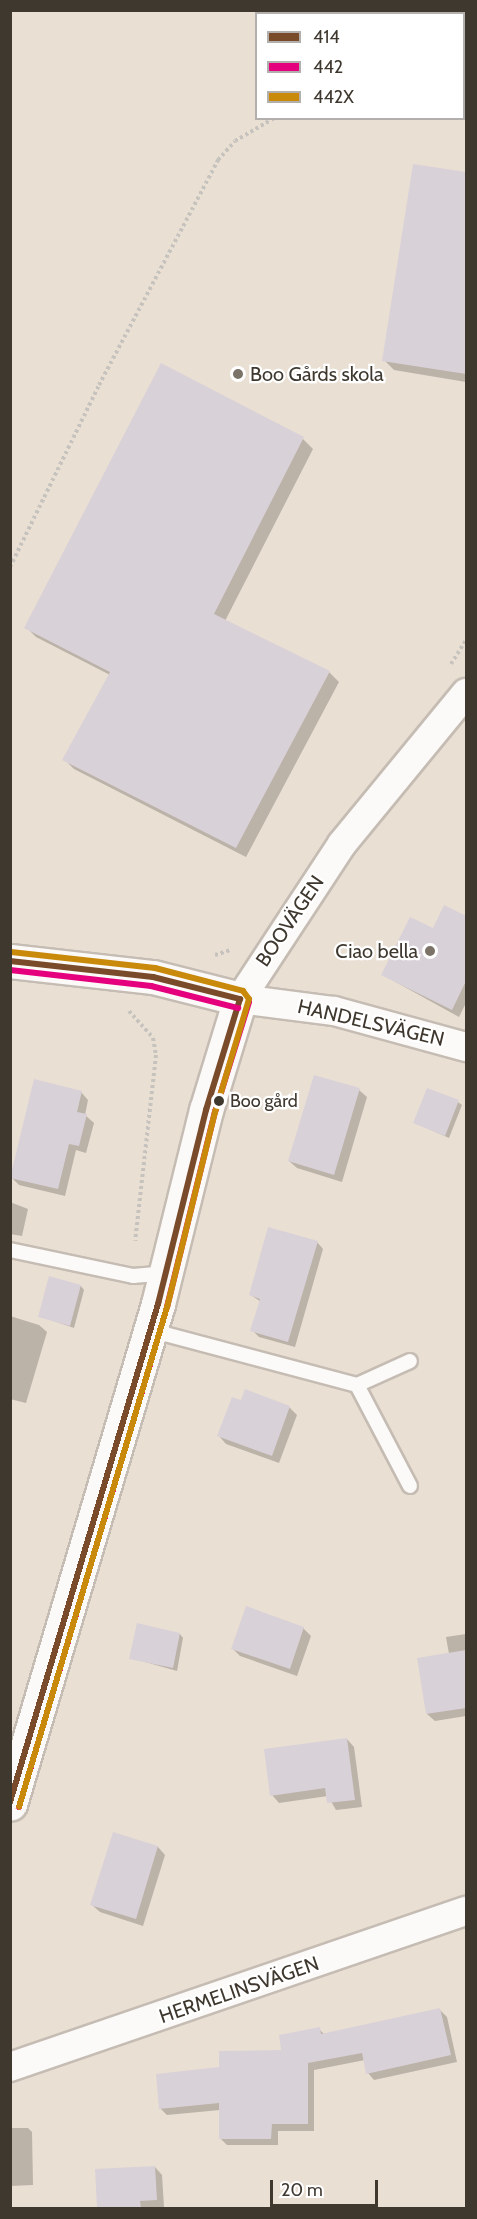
<!DOCTYPE html>
<html>
<head>
<meta charset="utf-8">
<style>
  body { margin:0 }
  #map { position:relative; width:477px; height:2219px; overflow:hidden; background:#eadfd3; font-family:Cabin,sans-serif }
  div>[style] { position:absolute }
  .green>* { inset:0; background:#c4d2ba }
  .shadow>* { inset:0; background:#0003 }
  .building>* { inset:0; background:#d9d1d8 }
  .path>* { height:4px; margin-top:-2px; transform-origin:0; background:repeating-linear-gradient(90deg,#c6c3be 0 3px,transparent 0 6px) }
  .roads { filter:drop-shadow(2px 0 #c5bcb3) drop-shadow(-2px 0 #c5bcb3) drop-shadow(0 2px #c5bcb3) drop-shadow(0 -2px #c5bcb3) }
  .lane>* { height:14px; margin:-7px; padding:0 7px; transform-origin:7px; border-radius:7px; background:#fcfaf8 }
  .street>* { height:28px; margin:-14px; padding:0 14px; transform-origin:14px; border-radius:14px; background:#fcfaf8 }
  .secondary>* { height:33px; margin:-16.5px; padding:0 16.5px; transform-origin:16.5px; border-radius:16.5px; background:#fcfaf8 }
  .bus-1>* { height:6px; margin:-3px; padding:0 3px; transform-origin:3px; border-radius:3px; background:#7a4b2a }
  .bus-2>* { height:6px; margin:-3px; padding:0 3px; transform-origin:3px; border-radius:3px; background:#e5007d }
  .bus-3>* { height:6px; margin:-3px; padding:0 3px; transform-origin:3px; border-radius:3px; background:#c98a0c }
  .dots>* { width:16px; height:16px; translate:-50% -50%; box-sizing:border-box; border:3px solid #fff; border-radius:50% }
  span { translate:-50% -50%; white-space:nowrap; text-align:center; line-height:1.15; -webkit-text-stroke:4.5px #fff; paint-order:stroke }
  .bus-label { font-size:18px; color:#3f382f }
  .left { translate:0 -50%; text-align:left }
  .poi-label { font-size:20px; color:#3f382f }
  .right { translate:-100% -50%; text-align:right }
  .street-label { font-size:20px; color:#3f382f }
  .frame { position:absolute; inset:0; border:12px solid #3f382f; pointer-events:none }
  .legend { position:absolute; left:255px; top:12px; width:210px; height:108px; box-sizing:border-box; background:#fff; border:2px solid #b2afac; margin:0; padding:8px 10px; list-style:none; font-size:18px; color:#3f382f }
  .legend li { display:flex; align-items:center; gap:12px; height:30px }
  .legend b { width:30px; border:2px solid #b2afac }
  .scale { position:absolute; left:270px; top:2180px; width:108px; height:27px; box-sizing:border-box; border:3px solid #3f382f; border-top:0; padding-left:8px; font-size:18px; line-height:21px; white-space:nowrap; color:#3f382f; -webkit-text-stroke:4px #fff; paint-order:stroke }
</style>
</head>
<body>
<div id="map">
  <div class="green">
    <i style="clip-path:polygon(378px 11px,466px 11px,466px 103px,464px 14px,378px 13px)"></i>
  </div>
  <div class="shadow">
    <i style="clip-path:polygon(414px 165px,466px 174px,466px 382px,394px 370px,384px 360px)"></i>
    <i style="clip-path:polygon(303px 439px,313px 449px,225px 621px,329px 672px,339px 682px,246px 857px,74px 769px,64px 759px,110px 675px,36px 637px,26px 627px)"></i>
    <i style="clip-path:polygon(445px 907px,466px 918px,466px 1003px,459px 1017px,383px 975px,434px 930px)"></i>
    <i style="clip-path:polygon(359px 1090px,367px 1097px,342px 1182px,297px 1168px,289px 1161px)"></i>
    <i style="clip-path:polygon(81px 1092px,88px 1100px,85px 1115px,94px 1123px,86px 1153px,76px 1150px,65px 1196px,19px 1185px,11px 1177px)"></i>
    <i style="clip-path:polygon(458px 1102px,462px 1105px,449px 1138px,415px 1123px)"></i>
    <i style="clip-path:polygon(10px 1202px,28px 1209px,22px 1236px,10px 1234px)"></i>
    <i style="clip-path:polygon(317px 1242px,323px 1249px,295px 1347px,259px 1337px,252px 1330px,261px 1302px,251px 1295px)"></i>
    <i style="clip-path:polygon(81px 1286px,84px 1290px,74px 1328px,39px 1316px)"></i>
    <i style="clip-path:polygon(10px 1316px,39px 1325px,47px 1332px,26px 1403px,10px 1399px)"></i>
    <i style="clip-path:polygon(289px 1407px,297px 1415px,279px 1463px,226px 1444px,219px 1436px)"></i>
    <i style="clip-path:polygon(303px 1628px,311px 1636px,297px 1676px,240px 1656px,232px 1648px)"></i>
    <i style="clip-path:polygon(180px 1634px,183px 1638px,177px 1671px,131px 1658px)"></i>
    <i style="clip-path:polygon(466px 1634px,466px 1716px,435px 1721px,427px 1714px,449px 1654px,446px 1637px)"></i>
    <i style="clip-path:polygon(347px 1739px,354px 1747px,362px 1807px,336px 1810px,328px 1796px,279px 1803px,272px 1795px)"></i>
    <i style="clip-path:polygon(114px 1834px,158px 1847px,165px 1855px,143px 1926px,100px 1912px,92px 1905px)"></i>
    <i style="clip-path:polygon(440px 2010px,447px 2017px,457px 2062px,374px 2080px,368px 2073px,365px 2060px,314px 2070px,314px 2131px,278px 2131px,278px 2145px,227px 2145px,220px 2138px,220px 2110px,167px 2115px,160px 2108px,220px 2068px,283px 2052px,319px 2029px,325px 2035px)"></i>
    <i style="clip-path:polygon(10px 2128px,28px 2128px,32px 2132px,33px 2185px,10px 2186px)"></i>
    <i style="clip-path:polygon(155px 2167px,162px 2175px,164px 2207px,98px 2208px,97px 2170px)"></i>
  </div>
  <div class="building">
    <i style="clip-path:polygon(413px 164px,466px 172px,466px 374px,382px 361px)"></i>
    <i style="clip-path:polygon(161px 363px,304px 437px,214px 614px,330px 671px,236px 848px,62px 760px,110px 672px,24px 628px)"></i>
    <i style="clip-path:polygon(444px 905px,466px 916px,466px 981px,452px 1010px,381px 975px,410px 917px,433px 928px)"></i>
    <i style="clip-path:polygon(314px 1075px,360px 1088px,334px 1175px,288px 1161px)"></i>
    <i style="clip-path:polygon(34px 1079px,82px 1091px,77px 1112px,87px 1114px,79px 1146px,69px 1144px,58px 1189px,10px 1178px)"></i>
    <i style="clip-path:polygon(427px 1088px,459px 1100px,445px 1136px,413px 1123px)"></i>
    <i style="clip-path:polygon(268px 1227px,318px 1241px,288px 1342px,250px 1331px,260px 1299px,249px 1295px)"></i>
    <i style="clip-path:polygon(49px 1276px,81px 1285px,70px 1326px,38px 1317px)"></i>
    <i style="clip-path:polygon(245px 1389px,290px 1406px,272px 1456px,217px 1436px,232px 1397px,241px 1400px)"></i>
    <i style="clip-path:polygon(246px 1606px,304px 1627px,290px 1669px,231px 1649px)"></i>
    <i style="clip-path:polygon(137px 1623px,180px 1633px,173px 1668px,129px 1659px)"></i>
    <i style="clip-path:polygon(466px 1650px,466px 1708px,426px 1714px,417px 1658px)"></i>
    <i style="clip-path:polygon(347px 1738px,355px 1800px,327px 1803px,325px 1788px,270px 1796px,264px 1749px)"></i>
    <i style="clip-path:polygon(113px 1832px,158px 1846px,136px 1919px,90px 1905px)"></i>
    <i style="clip-path:polygon(440px 2008px,451px 2055px,366px 2074px,362px 2053px,308px 2063px,308px 2124px,272px 2124px,271px 2139px,219px 2139px,219px 2103px,159px 2109px,156px 2074px,219px 2067px,219px 2051px,281px 2050px,279px 2035px,320px 2027px,321px 2034px)"></i>
    <i style="clip-path:polygon(155px 2166px,157px 2200px,140px 2201px,141px 2208px,97px 2208px,95px 2169px)"></i>
  </div>
  <div class="path">
    <i style="left:361px;top:14px;width:4px;rotate:-76deg"></i>
    <i style="left:10px;top:567px;width:203px;rotate:-63.9deg"></i>
    <i style="left:99px;top:385px;width:255px;rotate:-62.1deg"></i>
    <i style="left:218px;top:160px;width:25px;rotate:-48deg"></i>
    <i style="left:235px;top:141px;width:45px;rotate:-30.5deg"></i>
    <i style="left:451px;top:664px;width:28px;rotate:-58deg"></i>
    <i style="left:215px;top:955px;width:16px;rotate:-18deg"></i>
    <i style="left:129px;top:1011px;width:36px;rotate:48deg"></i>
    <i style="left:153px;top:1038px;width:17px;rotate:80deg"></i>
    <i style="left:156px;top:1055px;width:187px;rotate:96.4deg"></i>
  </div>
  <div class="roads">
    <div class="lane">
      <i style="left:10px;top:1250px;width:126px;rotate:11.9deg"></i>
      <i style="left:133px;top:1276px;width:32px;rotate:-5deg"></i>
      <i style="left:150px;top:1330px;width:214px;rotate:14.9deg"></i>
      <i style="left:357px;top:1385px;width:114px;rotate:62.3deg"></i>
      <i style="left:357px;top:1385px;width:58px;rotate:-24.4deg"></i>
    </div>
    <div class="street">
      <i style="left:466px;top:693px;width:195px;rotate:129.4deg"></i>
      <i style="left:342px;top:844px;width:186px;rotate:123.3deg"></i>
      <i style="left:240px;top:999px;width:95px;rotate:7.3deg"></i>
      <i style="left:334px;top:1011px;width:137px;rotate:15.3deg"></i>
      <i style="left:10px;top:2067px;width:482px;rotate:-18.9deg"></i>
    </div>
    <div class="secondary">
      <i style="left:10px;top:961px;width:144px;rotate:6.4deg"></i>
      <i style="left:153px;top:977px;width:90px;rotate:14.2deg"></i>
      <i style="left:240px;top:999px;width:116px;rotate:107deg"></i>
      <i style="left:206px;top:1110px;width:200px;rotate:103.9deg"></i>
      <i style="left:158px;top:1304px;width:521px;rotate:106.49deg"></i>
    </div>
  </div>
  <div class="bus-1">
    <i style="left:10px;top:961px;width:144px;rotate:6.4deg"></i>
    <i style="left:153px;top:977px;width:90px;rotate:14.2deg"></i>
    <i style="left:10px;top:1802px;width:520px;rotate:-73.45deg"></i>
    <i style="left:158px;top:1304px;width:200px;rotate:-76.1deg"></i>
    <i style="left:206px;top:1110px;width:116px;rotate:-73deg"></i>
  </div>
  <div class="bus-2">
    <i style="left:10px;top:970px;width:142px;rotate:6.5deg"></i>
    <i style="left:151px;top:986px;width:90px;rotate:14.2deg"></i>
    <i style="left:19px;top:1807px;width:521px;rotate:-73.51deg"></i>
    <i style="left:167px;top:1307px;width:201px;rotate:-76.2deg"></i>
    <i style="left:215px;top:1112px;width:115px;rotate:-72.8deg"></i>
  </div>
  <div class="bus-3">
    <i style="left:11px;top:952px;width:145px;rotate:6.3deg"></i>
    <i style="left:155px;top:968px;width:91px;rotate:14.6deg"></i>
    <i style="left:243px;top:991px;width:10px;rotate:53deg"></i>
    <i style="left:249px;top:999px;width:118px;rotate:106.7deg"></i>
    <i style="left:215px;top:1112px;width:201px;rotate:103.8deg"></i>
    <i style="left:167px;top:1307px;width:521px;rotate:106.49deg"></i>
  </div>
  <div class="dots">
    <i style="left:238px;top:374px;background:#7b7268"></i>
    <i style="left:430px;top:951px;background:#7b7268"></i>
    <i style="left:219px;top:1101px;background:#3f382f"></i>
  </div>
  <div class="bus-label">
    <span class="left" style="left:230px;top:1101px">Boo gård</span>
  </div>
  <div class="poi-label">
    <span class="left" style="left:250px;top:374px">Boo Gårds skola</span>
    <span class="right" style="left:418px;top:951px">Ciao bella</span>
  </div>
  <div class="street-label">
    <span style="left:290px;top:921px;rotate:-56deg">BOOVÄGEN</span>
    <span style="left:371px;top:1023px;rotate:13deg">HANDELSVÄGEN</span>
    <span style="left:239px;top:1990px;rotate:-19deg">HERMELINSVÄGEN</span>
  </div>
  <div class="frame"></div>
  <ul class="legend">
  <li><b style="height:8px;background:#7a4b2a"></b>414</li>
  <li><b style="height:8px;background:#e5007d"></b>442</li>
  <li><b style="height:8px;background:#c98a0c"></b>442X</li>
  </ul>
  <div class="scale">20 m</div>
</div>
</body>
</html>
